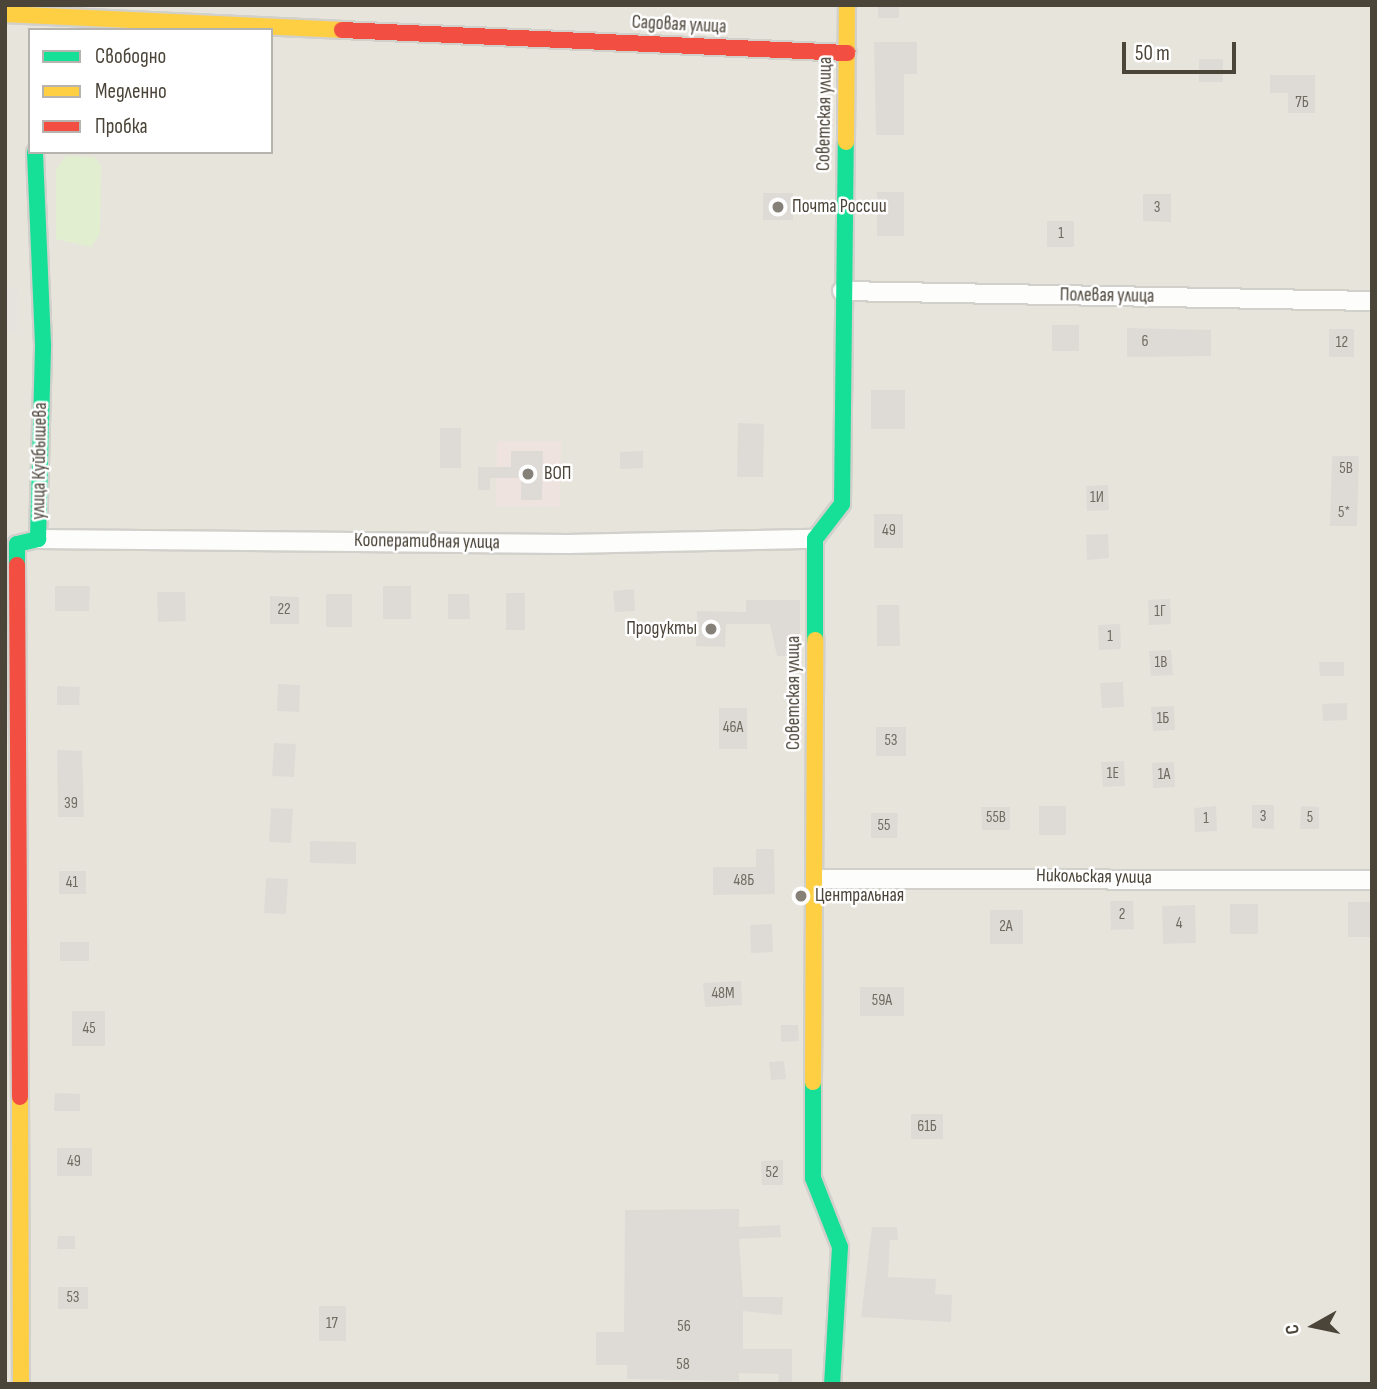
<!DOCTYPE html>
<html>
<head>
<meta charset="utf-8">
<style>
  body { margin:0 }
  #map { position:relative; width:1377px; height:1389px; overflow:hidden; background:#f4f2ee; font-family:"Sofia Sans Condensed",sans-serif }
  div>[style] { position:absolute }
  .residential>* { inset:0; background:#e7e4dc }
  .medical>* { inset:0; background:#eee3df }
  .green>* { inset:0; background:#e1eecf }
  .parking>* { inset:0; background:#e6e3df }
  .building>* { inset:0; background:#dedbd6 }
  .roads { filter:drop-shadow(2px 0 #d2d0cb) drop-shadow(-2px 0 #d2d0cb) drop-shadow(0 2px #d2d0cb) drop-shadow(0 -2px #d2d0cb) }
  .street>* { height:18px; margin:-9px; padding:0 9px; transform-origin:9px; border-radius:9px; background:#fdfdfc }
  .fast>* { height:16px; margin:-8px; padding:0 8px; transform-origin:8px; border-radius:8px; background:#16e098 }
  .slow>* { height:16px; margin:-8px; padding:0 8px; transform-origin:8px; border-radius:8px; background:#ffcf43 }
  .jam>* { height:16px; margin:-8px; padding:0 8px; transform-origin:8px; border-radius:8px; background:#f24e42 }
  .dots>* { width:19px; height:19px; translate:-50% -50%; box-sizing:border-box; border:4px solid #fff; border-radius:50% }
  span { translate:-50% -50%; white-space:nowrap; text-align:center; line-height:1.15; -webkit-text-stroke:5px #fff; paint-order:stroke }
  .number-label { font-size:16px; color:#706a61 }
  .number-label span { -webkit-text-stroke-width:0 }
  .street-label { font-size:19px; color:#4b4439 }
  .poi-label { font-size:19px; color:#4b4439 }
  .left { translate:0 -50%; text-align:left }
  .right { translate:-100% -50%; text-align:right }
  .frame { position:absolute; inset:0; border:7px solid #4b4439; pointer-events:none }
  .legend { position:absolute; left:28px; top:28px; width:245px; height:126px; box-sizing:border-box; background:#fff; border:2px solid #b7b4b0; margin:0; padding:9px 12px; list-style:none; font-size:21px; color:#4b4439 }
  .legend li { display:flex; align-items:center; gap:14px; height:35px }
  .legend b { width:35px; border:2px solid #b7b4b0 }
  .north { position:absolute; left:1279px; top:1291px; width:70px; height:70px; -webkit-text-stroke:5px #fff; paint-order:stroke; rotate:261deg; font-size:19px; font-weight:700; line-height:28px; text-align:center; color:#4b4439 }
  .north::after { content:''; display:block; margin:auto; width:24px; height:32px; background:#4b4439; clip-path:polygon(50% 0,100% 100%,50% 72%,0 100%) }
  .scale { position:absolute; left:1122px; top:42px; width:114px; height:32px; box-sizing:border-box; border:4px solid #4b4439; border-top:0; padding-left:9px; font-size:21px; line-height:24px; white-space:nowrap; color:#4b4439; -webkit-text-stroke:5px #fff; paint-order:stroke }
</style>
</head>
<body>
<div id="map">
  <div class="residential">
    <i style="clip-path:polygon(evenodd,5px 5px,1372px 5px,1372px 1384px,5px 1384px,5px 5px,30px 30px,271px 30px,271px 152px,30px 152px,30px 30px)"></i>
  </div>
  <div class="medical">
    <i style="clip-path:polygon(497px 441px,561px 441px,560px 507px,496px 506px)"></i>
  </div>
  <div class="green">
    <i style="clip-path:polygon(66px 156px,94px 157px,101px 165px,100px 234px,91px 247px,56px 239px,56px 169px)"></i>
  </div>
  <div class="parking">
    <i style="clip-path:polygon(5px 288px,18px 288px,17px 332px,5px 332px)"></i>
  </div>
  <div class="building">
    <i style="clip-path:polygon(878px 5px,899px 5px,899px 18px,878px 18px)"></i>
    <i style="clip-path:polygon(874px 42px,917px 42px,917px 74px,904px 74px,904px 135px,876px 135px)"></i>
    <i style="clip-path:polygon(1199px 59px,1223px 59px,1223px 82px,1199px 82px)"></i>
    <i style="clip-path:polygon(1270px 75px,1315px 75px,1315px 113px,1288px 113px,1288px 93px,1270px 93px)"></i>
    <i style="clip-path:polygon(877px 192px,904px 192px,904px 236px,877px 236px)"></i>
    <i style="clip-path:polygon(763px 193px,793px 193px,793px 220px,763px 220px)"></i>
    <i style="clip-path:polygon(1143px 194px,1171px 194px,1171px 222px,1143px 221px)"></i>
    <i style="clip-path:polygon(1047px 221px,1074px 221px,1074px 247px,1047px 247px)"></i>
    <i style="clip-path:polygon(1052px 325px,1079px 325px,1079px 351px,1052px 351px)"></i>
    <i style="clip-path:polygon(1127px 328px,1211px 330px,1211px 356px,1127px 357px)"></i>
    <i style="clip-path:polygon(1329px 329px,1354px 329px,1354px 357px,1329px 357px)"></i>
    <i style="clip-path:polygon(871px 390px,905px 390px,905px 429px,871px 429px)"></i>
    <i style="clip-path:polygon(738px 423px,764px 424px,763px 477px,737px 477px)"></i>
    <i style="clip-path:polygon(440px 428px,461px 428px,461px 468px,440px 468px)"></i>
    <i style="clip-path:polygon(511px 451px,543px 451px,542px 500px,521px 500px,521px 478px,490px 478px,490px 490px,478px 490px,478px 467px,511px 467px)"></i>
    <i style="clip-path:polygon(643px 451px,643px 468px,620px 469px,620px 452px)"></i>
    <i style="clip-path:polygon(1332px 456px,1359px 456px,1357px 526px,1330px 526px)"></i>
    <i style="clip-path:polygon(1108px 485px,1109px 510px,1087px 511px,1086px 486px)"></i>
    <i style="clip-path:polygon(874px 514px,903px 514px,903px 548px,874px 548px)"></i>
    <i style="clip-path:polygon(1108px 534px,1109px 558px,1087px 560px,1086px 535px)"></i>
    <i style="clip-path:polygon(55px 586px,90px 586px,89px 611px,55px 611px)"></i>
    <i style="clip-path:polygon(383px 586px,411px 586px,411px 619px,383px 619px)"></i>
    <i style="clip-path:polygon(634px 589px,635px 611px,615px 612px,613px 591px)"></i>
    <i style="clip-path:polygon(157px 592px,185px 592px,186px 621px,158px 622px)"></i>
    <i style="clip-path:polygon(506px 593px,525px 593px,525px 630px,506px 630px)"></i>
    <i style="clip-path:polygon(326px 594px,352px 594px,352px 627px,326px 627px)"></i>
    <i style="clip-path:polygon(448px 594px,469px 594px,470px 619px,448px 619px)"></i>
    <i style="clip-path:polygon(270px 596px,299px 597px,299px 624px,270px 624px)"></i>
    <i style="clip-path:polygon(1170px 599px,1171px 624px,1149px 625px,1148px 600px)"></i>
    <i style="clip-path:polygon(746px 600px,800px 600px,800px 656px,777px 656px,770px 624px,726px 624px,725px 647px,696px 646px,697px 611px,746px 612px)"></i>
    <i style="clip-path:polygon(877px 605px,899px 605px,900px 646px,877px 646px)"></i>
    <i style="clip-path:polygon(1120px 624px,1121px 649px,1099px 650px,1098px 625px)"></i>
    <i style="clip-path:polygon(1171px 650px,1173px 675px,1151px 676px,1149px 651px)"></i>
    <i style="clip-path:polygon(1319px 662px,1344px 662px,1344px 676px,1320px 676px)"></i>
    <i style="clip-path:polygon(1123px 682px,1124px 707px,1102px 708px,1100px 683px)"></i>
    <i style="clip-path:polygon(278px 684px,300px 685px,299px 712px,277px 711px)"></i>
    <i style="clip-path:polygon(57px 686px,80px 687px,79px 705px,57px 705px)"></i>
    <i style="clip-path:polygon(1347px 703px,1347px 720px,1323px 721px,1322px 704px)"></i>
    <i style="clip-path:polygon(1174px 706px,1175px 730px,1153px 731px,1151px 707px)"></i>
    <i style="clip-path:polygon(719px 708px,747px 708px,747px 749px,719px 749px)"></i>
    <i style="clip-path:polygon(876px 727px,906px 727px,906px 756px,876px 756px)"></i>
    <i style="clip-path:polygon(274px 743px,296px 744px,294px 777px,272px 776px)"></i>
    <i style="clip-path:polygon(57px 750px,82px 751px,84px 817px,58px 817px)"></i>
    <i style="clip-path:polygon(1124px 761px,1125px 786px,1103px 787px,1101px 762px)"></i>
    <i style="clip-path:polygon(1174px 762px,1175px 787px,1153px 788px,1152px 763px)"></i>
    <i style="clip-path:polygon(1252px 805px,1274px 805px,1274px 829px,1252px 828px)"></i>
    <i style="clip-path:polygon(1039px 806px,1066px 806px,1066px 835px,1039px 835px)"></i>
    <i style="clip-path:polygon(1216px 806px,1217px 831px,1195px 832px,1194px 808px)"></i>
    <i style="clip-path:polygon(1301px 806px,1319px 807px,1319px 829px,1300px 829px)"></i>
    <i style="clip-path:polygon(981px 807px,1010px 807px,1010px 830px,982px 830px)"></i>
    <i style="clip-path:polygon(271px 808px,293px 809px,291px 843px,269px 842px)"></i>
    <i style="clip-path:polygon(871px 813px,898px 813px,897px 838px,871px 838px)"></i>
    <i style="clip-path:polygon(310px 841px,356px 842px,356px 864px,310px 863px)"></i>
    <i style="clip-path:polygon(756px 849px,774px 849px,775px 894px,713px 895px,713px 867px,756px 867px)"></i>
    <i style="clip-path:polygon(59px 871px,86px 871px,86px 894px,59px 894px)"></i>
    <i style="clip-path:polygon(266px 878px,288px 879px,286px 914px,264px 913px)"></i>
    <i style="clip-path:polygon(1110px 901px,1133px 901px,1134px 929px,1111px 930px)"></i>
    <i style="clip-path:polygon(1348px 902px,1372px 902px,1372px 937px,1348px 937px)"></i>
    <i style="clip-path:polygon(1230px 904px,1258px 904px,1258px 934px,1230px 934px)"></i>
    <i style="clip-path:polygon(1195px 905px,1196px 943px,1163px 944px,1162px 906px)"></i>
    <i style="clip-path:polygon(990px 910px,1023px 910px,1023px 944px,990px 944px)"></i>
    <i style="clip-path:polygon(772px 924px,773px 952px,751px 953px,750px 925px)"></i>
    <i style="clip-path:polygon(60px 942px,89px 942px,89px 961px,60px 961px)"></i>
    <i style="clip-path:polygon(741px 981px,742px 1005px,705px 1007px,703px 983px)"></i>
    <i style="clip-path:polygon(860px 987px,904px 987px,904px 1016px,860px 1016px)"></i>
    <i style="clip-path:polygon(72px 1011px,105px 1011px,105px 1046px,72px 1046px)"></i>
    <i style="clip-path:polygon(781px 1025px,798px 1025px,799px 1041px,781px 1042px)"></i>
    <i style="clip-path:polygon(784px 1061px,786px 1079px,771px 1080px,769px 1062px)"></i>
    <i style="clip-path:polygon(55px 1093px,80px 1094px,80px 1111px,54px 1111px)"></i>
    <i style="clip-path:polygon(911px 1114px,943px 1114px,943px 1139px,911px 1139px)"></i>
    <i style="clip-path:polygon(57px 1148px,92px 1148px,92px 1176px,57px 1176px)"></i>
    <i style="clip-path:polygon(783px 1160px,783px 1185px,762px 1185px,761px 1161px)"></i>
    <i style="clip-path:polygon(739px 1209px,739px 1227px,780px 1225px,781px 1237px,739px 1239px,743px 1297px,783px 1297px,782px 1315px,743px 1311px,743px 1349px,792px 1349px,792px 1383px,778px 1383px,779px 1374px,739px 1373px,739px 1381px,627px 1379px,627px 1365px,596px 1365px,596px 1332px,624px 1332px,625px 1210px)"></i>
    <i style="clip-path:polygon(872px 1227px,897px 1227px,898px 1240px,890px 1240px,888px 1277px,936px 1279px,935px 1294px,952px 1295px,951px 1322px,861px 1317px)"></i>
    <i style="clip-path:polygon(58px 1236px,75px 1236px,75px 1249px,57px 1249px)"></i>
    <i style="clip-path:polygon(58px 1287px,88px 1287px,88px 1309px,58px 1309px)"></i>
    <i style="clip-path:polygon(319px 1306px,346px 1306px,346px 1341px,319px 1341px)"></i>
  </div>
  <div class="roads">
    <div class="street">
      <i style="left:842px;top:291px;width:530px;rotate:1.08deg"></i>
      <i style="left:38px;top:539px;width:530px;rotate:0.54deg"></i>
      <i style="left:568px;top:544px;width:247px;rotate:-1.2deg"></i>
      <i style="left:817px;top:879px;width:555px;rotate:0.1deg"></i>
    </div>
    <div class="fast">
      <i style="left:17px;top:565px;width:21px;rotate:-90deg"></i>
      <i style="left:17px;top:544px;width:22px;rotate:-13deg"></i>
      <i style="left:38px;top:539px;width:195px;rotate:-88.5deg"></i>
      <i style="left:43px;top:344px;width:192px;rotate:-92.4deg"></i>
      <i style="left:815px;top:640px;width:101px;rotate:-90deg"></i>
      <i style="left:815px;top:539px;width:44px;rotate:-52.4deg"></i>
      <i style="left:842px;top:504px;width:362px;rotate:-89.4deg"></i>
      <i style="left:813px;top:1082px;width:96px;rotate:90deg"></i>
      <i style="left:813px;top:1178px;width:74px;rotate:68.6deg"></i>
      <i style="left:840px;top:1247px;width:137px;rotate:93.3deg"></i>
    </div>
    <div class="slow">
      <i style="left:5px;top:14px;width:337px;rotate:2.7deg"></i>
      <i style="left:846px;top:142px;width:137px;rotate:-89.6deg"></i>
      <i style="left:813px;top:1082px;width:442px;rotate:-89.7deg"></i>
      <i style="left:20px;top:1097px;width:287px;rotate:89.8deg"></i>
    </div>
    <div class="jam">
      <i style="left:342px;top:30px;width:506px;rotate:2.61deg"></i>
      <i style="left:17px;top:565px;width:532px;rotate:89.68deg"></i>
    </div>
  </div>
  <div class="dots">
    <i style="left:778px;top:207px;background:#868178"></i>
    <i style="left:528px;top:474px;background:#868178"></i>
    <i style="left:711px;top:629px;background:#868178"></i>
    <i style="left:801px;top:896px;background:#868178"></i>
  </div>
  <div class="number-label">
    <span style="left:1302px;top:103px">7Б</span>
    <span style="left:1157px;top:208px">3</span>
    <span style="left:1061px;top:234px">1</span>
    <span style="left:1145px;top:342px">6</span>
    <span style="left:1342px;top:343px">12</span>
    <span style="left:1346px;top:469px">5В</span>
    <span style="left:1097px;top:498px">1И</span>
    <span style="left:1344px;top:513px">5*</span>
    <span style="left:889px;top:531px">49</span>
    <span style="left:284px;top:610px">22</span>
    <span style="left:1160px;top:612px">1Г</span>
    <span style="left:1110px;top:637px">1</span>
    <span style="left:1161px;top:663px">1В</span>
    <span style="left:1163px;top:719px">1Б</span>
    <span style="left:733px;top:728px">46А</span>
    <span style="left:891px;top:741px">53</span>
    <span style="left:1113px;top:774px">1Е</span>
    <span style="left:1164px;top:775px">1А</span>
    <span style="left:71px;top:804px">39</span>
    <span style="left:1263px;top:817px">3</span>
    <span style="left:996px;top:818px">55В</span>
    <span style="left:1310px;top:818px">5</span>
    <span style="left:1206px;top:819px">1</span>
    <span style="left:884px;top:826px">55</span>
    <span style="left:744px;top:881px">48Б</span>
    <span style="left:72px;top:883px">41</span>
    <span style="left:1122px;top:915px">2</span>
    <span style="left:1179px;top:924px">4</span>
    <span style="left:1006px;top:927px">2А</span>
    <span style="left:723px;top:994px">48М</span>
    <span style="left:882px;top:1001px">59А</span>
    <span style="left:89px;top:1029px">45</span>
    <span style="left:927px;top:1127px">61Б</span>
    <span style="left:74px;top:1162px">49</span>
    <span style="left:772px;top:1173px">52</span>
    <span style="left:73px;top:1298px">53</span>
    <span style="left:332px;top:1324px">17</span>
    <span style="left:684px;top:1327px">56</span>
    <span style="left:683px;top:1365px">58</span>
  </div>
  <div class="street-label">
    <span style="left:679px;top:25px;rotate:3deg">Садовая улица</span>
    <span style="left:825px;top:114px;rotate:-89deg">Советская улица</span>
    <span style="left:1107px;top:296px;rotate:1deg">Полевая улица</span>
    <span style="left:40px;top:461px;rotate:-89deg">улица Куйбышева</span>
    <span style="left:427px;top:542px;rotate:1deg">Кооперативная улица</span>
    <span style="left:794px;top:693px;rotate:-90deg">Советская улица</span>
    <span style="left:1094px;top:877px;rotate:1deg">Никольская улица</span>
  </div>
  <div class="poi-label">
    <span class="left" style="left:792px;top:207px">Почта России</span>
    <span class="left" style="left:544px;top:474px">ВОП</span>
    <span class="right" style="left:697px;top:629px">Продукты</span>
    <span class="left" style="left:815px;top:896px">Центральная</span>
  </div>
  <div class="frame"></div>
  <ul class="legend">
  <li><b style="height:9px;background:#16e098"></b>Свободно</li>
  <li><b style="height:9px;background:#ffcf43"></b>Медленно</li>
  <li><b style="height:9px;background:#f24e42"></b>Пробка</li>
  </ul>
  <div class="north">С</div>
  <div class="scale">50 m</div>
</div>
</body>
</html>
